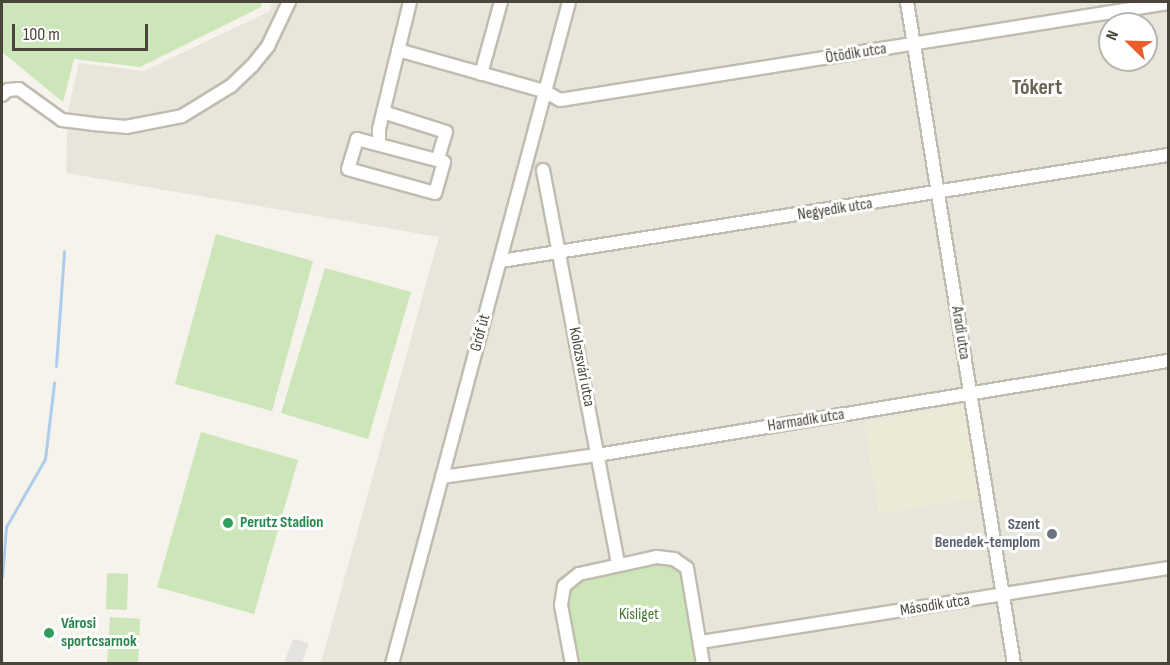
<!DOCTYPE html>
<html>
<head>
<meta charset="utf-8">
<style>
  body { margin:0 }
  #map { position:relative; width:1170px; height:665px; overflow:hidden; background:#f5f3ec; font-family:"Sofia Sans Condensed",sans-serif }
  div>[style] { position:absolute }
  .residential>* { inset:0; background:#e8e5db }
  .education>* { inset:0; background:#ede9d7 }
  .green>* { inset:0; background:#cce5b9 }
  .parking>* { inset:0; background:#e4e3e0 }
  .stream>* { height:3px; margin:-1.5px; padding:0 1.5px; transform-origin:1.5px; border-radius:1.5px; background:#aeccec }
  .roads { filter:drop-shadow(2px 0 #c0bcaf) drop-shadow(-2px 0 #c0bcaf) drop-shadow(0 2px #c0bcaf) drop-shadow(0 -2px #c0bcaf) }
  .minor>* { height:12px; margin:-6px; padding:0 6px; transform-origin:6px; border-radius:6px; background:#fff }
  .dots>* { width:16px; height:16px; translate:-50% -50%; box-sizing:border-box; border:3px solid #fff; border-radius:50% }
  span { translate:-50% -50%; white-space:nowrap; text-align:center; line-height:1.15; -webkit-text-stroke:6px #fff; paint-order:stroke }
  .street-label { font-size:16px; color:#49453a }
  .leisure-label { font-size:16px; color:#27864d; font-weight:700 }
  .left { translate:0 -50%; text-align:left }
  .worship-label { font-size:16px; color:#5b616d; font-weight:700 }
  .right { translate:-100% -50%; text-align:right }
  .park-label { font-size:16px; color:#447731 }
  .district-label { font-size:22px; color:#6b6452; font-weight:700 }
  .frame { position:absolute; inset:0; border:3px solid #49453a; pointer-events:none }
  .north { position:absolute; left:1098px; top:12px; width:60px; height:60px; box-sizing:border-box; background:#fff; border:2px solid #b6b5b0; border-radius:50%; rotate:293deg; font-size:16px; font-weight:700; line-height:24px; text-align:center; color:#49453a }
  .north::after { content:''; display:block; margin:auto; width:21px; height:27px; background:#ea5e2e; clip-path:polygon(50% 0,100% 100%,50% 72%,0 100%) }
  .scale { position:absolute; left:12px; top:24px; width:136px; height:27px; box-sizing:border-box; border:3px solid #49453a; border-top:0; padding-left:8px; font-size:18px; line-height:21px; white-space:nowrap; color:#49453a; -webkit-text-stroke:4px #fff; paint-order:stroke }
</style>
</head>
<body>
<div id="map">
  <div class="residential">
    <i style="clip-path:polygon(evenodd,272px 2px,1168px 2px,1168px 663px,321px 663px,439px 237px,66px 173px,68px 111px,79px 63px,144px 71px,270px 11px,272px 2px,1110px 24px,1146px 24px,1146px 60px,1110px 60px,1110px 24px)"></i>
  </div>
  <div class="education">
    <i style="clip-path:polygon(964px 405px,978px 498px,879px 514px,864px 422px)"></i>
  </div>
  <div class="green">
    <i style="clip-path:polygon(2px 2px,262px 2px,261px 7px,140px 67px,74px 59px,63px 102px,2px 52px)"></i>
    <i style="clip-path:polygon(216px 234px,313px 261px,272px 411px,175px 384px)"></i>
    <i style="clip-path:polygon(325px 268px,411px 292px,368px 439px,281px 413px)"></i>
    <i style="clip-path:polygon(201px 432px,298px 460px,254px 614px,157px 587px)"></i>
    <i style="clip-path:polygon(659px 560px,682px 572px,697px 663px,578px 663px,567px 606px,570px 589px,581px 581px)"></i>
    <i style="clip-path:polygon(107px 573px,128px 574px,127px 610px,106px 609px)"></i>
    <i style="clip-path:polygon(110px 617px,140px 619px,138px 663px,107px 663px)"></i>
  </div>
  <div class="parking">
    <i style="clip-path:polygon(293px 639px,309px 643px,302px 663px,284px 663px)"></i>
  </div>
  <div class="stream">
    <i style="left:56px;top:366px;width:115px;rotate:-86deg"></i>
    <i style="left:2px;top:577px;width:50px;rotate:-85.4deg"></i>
    <i style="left:6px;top:527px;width:78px;rotate:-60.2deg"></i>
    <i style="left:45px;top:459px;width:77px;rotate:-83.2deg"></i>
  </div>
  <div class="roads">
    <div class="minor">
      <i style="left:907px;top:2px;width:671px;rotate:80.82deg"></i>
      <i style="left:398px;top:50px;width:152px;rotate:15.7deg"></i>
      <i style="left:544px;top:91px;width:18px;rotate:29deg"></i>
      <i style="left:560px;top:100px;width:616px;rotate:-9.06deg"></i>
      <i style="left:481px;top:74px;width:75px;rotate:-74.5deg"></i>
      <i style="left:2px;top:95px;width:8px;rotate:-40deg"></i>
      <i style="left:8px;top:90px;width:11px;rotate:-5deg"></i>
      <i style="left:19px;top:89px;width:53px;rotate:35.8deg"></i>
      <i style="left:62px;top:120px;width:31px;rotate:7deg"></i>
      <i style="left:93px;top:124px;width:33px;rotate:5deg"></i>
      <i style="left:126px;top:127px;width:57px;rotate:-11.1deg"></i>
      <i style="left:182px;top:116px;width:57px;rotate:-31.5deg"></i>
      <i style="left:231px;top:86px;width:29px;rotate:-44deg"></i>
      <i style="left:252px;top:66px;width:26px;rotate:-51deg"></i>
      <i style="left:268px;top:46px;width:49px;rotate:-64.5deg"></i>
      <i style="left:383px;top:112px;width:66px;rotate:17.6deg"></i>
      <i style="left:446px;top:132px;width:28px;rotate:107deg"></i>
      <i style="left:357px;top:139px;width:90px;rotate:14.8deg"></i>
      <i style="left:444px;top:162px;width:32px;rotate:106deg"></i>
      <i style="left:435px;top:193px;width:90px;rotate:-164.6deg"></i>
      <i style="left:348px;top:169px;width:31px;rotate:-73deg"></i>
      <i style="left:379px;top:142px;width:13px;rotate:-90deg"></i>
      <i style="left:379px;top:129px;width:131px;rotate:-76.3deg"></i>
      <i style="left:543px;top:170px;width:401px;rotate:79.2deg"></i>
      <i style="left:501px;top:261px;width:675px;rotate:-9.03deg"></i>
      <i style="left:442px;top:477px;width:157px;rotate:-8.1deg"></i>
      <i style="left:597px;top:455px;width:579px;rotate:-9.35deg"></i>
      <i style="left:701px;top:642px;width:473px;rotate:-9deg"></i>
      <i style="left:392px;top:664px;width:685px;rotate:-75.03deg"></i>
      <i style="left:572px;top:664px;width:60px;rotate:-100.6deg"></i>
      <i style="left:561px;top:605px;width:19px;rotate:-81deg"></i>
      <i style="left:564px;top:586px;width:19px;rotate:-39deg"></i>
      <i style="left:579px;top:574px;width:80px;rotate:-12.3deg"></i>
      <i style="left:657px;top:557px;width:17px;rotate:7deg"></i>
      <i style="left:674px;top:559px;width:16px;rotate:35deg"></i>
      <i style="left:687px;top:568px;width:97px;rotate:80.5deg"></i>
    </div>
  </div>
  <div class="dots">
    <i style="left:228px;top:523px;background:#2e9e5b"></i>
    <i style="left:1052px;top:534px;background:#6b7280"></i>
    <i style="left:49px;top:633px;background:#2e9e5b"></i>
  </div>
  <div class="street-label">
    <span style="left:856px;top:54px;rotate:-9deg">Ötödik utca</span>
    <span style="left:835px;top:210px;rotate:-9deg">Negyedik utca</span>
    <span style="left:481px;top:333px;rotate:-75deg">Gróf út</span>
    <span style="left:960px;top:333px;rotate:81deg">Aradi utca</span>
    <span style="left:581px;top:367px;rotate:79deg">Kolozsvári utca</span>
    <span style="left:806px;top:421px;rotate:-9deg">Harmadik utca</span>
    <span style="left:935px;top:606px;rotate:-9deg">Második utca</span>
  </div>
  <div class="leisure-label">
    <span class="left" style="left:240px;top:523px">Perutz Stadion</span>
    <span class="left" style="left:61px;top:633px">Városi<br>sportcsarnok</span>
  </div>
  <div class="worship-label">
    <span class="right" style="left:1040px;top:534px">Szent<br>Benedek-templom</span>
  </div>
  <div class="park-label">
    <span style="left:639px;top:615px">Kisliget</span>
  </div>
  <div class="district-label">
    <span style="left:1037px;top:88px">Tókert</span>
  </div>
  <div class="frame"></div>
  <div class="north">N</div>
  <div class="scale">100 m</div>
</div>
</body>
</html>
